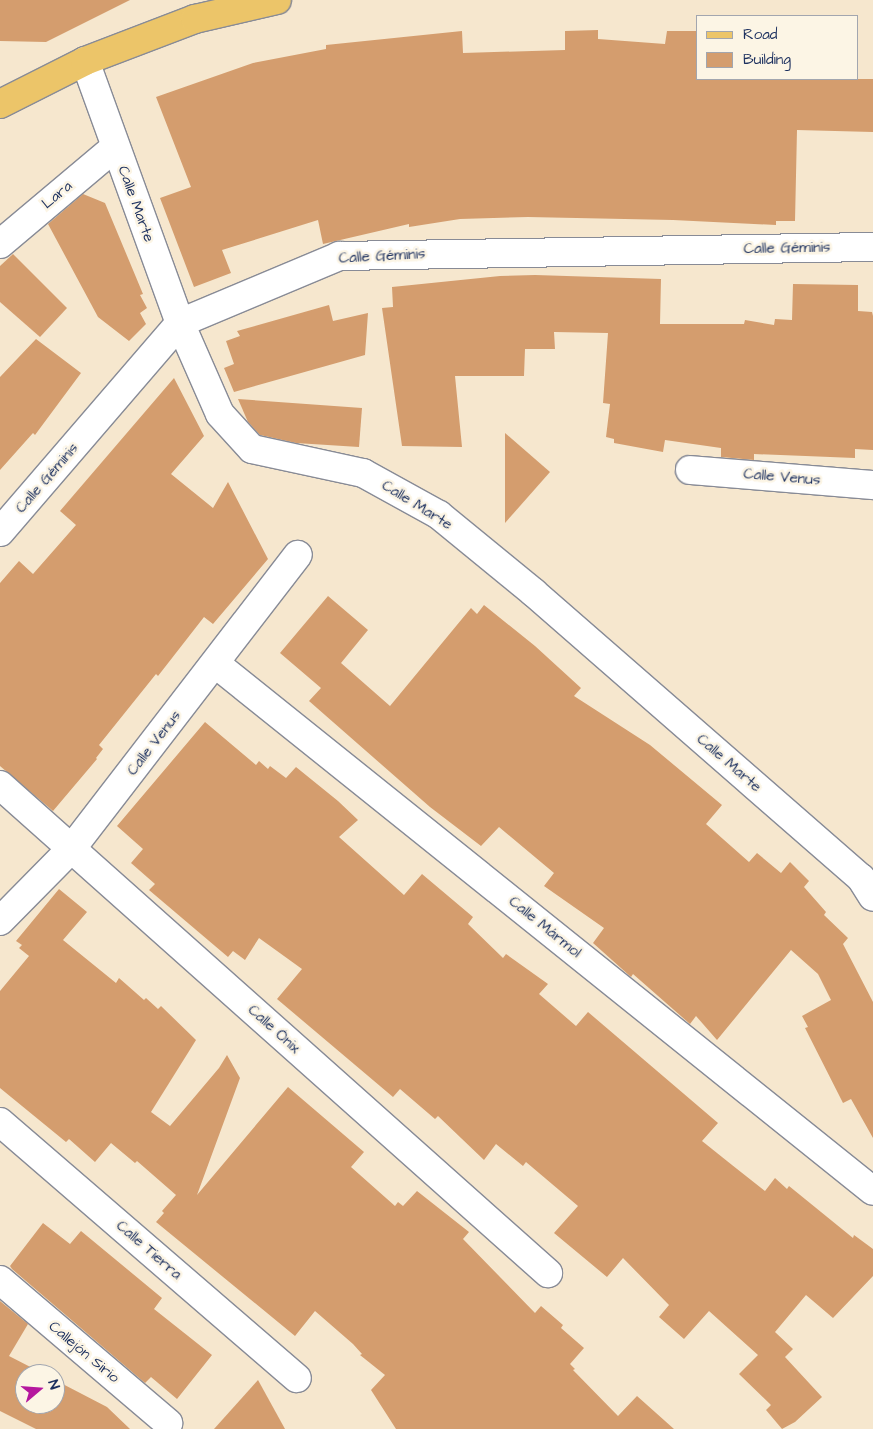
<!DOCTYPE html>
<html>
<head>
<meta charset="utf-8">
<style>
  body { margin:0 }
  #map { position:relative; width:873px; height:1429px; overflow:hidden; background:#f6e7ce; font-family:"Architects Daughter",sans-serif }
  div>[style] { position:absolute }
  .building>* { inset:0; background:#d49d6e }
  .roads { filter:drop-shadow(1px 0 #888b96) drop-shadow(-1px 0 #888b96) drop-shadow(0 1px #888b96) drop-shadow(0 -1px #888b96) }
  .minor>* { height:28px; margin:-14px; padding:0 14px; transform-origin:14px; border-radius:14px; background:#fff }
  .major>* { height:28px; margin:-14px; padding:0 14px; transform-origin:14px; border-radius:14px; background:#ecc569 }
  span { translate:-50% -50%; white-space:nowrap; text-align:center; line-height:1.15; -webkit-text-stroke:5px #fcf5e5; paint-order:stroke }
  .street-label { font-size:15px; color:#1b2f5e }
  .legend { position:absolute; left:696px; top:15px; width:162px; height:65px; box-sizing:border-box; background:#fcf5e5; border:1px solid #a2a6af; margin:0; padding:6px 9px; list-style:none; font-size:15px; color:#1b2f5e }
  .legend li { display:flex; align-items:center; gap:10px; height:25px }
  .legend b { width:25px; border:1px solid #a2a6af }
  .north { position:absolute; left:15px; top:1364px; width:50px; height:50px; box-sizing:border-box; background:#fcf5e5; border:1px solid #a2a6af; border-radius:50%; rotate:72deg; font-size:14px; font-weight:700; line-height:20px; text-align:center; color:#1b2f5e }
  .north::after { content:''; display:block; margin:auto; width:18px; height:22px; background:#b5179e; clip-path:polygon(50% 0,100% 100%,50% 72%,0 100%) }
</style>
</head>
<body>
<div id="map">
  <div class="building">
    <i style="clip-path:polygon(0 0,130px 0,46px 42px,0 41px)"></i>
    <i style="clip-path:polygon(598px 30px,598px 39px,665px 44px,667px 31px,697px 31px,697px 79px,873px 79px,873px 132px,797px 130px,795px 221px,776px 221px,776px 225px,673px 220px,528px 217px,460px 219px,409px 227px,409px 224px,323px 244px,318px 220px,222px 250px,231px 273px,194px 287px,160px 198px,191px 187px,156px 97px,253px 63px,326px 49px,326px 45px,462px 31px,463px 53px,565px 50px,565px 31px)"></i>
    <i style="clip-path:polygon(83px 194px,105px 203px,143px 294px,140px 295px,147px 308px,140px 313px,146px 324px,129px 341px,98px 317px,48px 224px)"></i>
    <i style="clip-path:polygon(13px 254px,67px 308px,40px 337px,0 302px,0 266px)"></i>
    <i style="clip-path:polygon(535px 275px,661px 279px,660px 324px,744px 324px,745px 320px,774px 325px,775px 319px,792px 320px,793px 284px,858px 285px,858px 311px,872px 312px,873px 316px,873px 450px,855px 449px,855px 458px,754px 454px,754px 460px,721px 457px,721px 448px,665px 440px,663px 452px,614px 443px,614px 439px,606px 437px,610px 404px,603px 403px,608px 333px,554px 332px,555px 349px,525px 349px,524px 376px,455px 376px,462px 447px,402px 446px,382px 308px,393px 307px,392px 287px,500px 276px)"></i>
    <i style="clip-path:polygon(329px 305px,333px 321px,368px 313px,365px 355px,234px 392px,224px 368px,234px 364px,226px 341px,240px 336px,237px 331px)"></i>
    <i style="clip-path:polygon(36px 339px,81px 373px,35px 435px,33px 433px,0 470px,0 377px)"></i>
    <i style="clip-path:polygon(174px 378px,204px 436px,171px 474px,213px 508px,228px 482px,268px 559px,213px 624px,204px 617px,158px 676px,156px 674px,99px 745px,103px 749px,96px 758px,97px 759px,53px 811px,0 766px,0 583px,19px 561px,33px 574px,76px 525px,60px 511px)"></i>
    <i style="clip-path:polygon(238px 399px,362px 408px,359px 447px,296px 443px,260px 435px,248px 422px)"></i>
    <i style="clip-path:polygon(505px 433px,550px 472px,505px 523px)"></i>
    <i style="clip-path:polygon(328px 596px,368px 630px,341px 663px,390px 706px,471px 608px,477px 614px,484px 605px,535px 646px,581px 688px,574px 696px,650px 745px,722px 805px,706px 824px,749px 862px,757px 853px,781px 873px,790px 862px,809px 881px,804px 887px,826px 912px,824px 915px,848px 938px,843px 944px,873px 1002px,873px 1138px,851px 1099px,843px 1103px,805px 1028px,808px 1027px,802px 1016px,831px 1000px,818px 974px,791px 950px,717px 1040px,696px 1016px,690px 1024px,633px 974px,631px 977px,593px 943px,604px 928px,544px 886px,554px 873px,499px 827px,481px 846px,430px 807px,309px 701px,321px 688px,280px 653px)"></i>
    <i style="clip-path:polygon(205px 722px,256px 765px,259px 761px,268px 769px,270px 766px,286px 778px,296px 767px,338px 801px,358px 820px,339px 837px,404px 895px,422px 874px,473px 917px,468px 924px,503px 958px,506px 954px,548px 984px,539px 994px,576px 1026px,588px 1012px,718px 1123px,702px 1141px,732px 1165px,765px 1191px,775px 1178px,787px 1189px,789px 1186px,853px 1238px,854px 1235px,873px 1249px,873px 1276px,833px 1318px,806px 1295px,775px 1332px,793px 1349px,785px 1357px,822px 1397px,795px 1422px,782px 1429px,766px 1410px,771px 1405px,739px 1374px,758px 1355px,709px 1311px,684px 1339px,659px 1317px,669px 1305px,623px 1258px,607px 1277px,554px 1233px,578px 1206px,526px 1162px,523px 1166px,496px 1144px,484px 1160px,438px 1116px,435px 1119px,400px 1089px,393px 1097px,277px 999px,302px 969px,259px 938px,245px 960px,233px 951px,228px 957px,149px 890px,155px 884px,131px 863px,143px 849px,117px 826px)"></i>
    <i style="clip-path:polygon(59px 889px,87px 912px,63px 940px,116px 983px,119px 978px,144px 1000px,146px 998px,158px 1009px,161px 1006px,196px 1040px,151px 1112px,170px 1126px,219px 1068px,227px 1055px,240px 1078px,197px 1195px,288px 1087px,364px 1152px,351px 1167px,395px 1206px,398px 1202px,403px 1206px,417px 1191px,469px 1232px,463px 1239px,535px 1313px,541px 1306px,563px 1325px,561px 1328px,584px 1348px,570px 1364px,575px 1369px,573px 1370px,618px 1416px,637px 1396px,674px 1429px,396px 1429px,371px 1390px,385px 1375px,360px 1355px,362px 1354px,353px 1344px,315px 1311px,295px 1336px,156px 1222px,164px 1213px,162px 1211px,176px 1195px,137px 1161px,135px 1163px,111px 1143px,95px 1162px,69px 1139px,66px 1142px,0 1088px,0 991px,29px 956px,19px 948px,22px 945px,16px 941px)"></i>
    <i style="clip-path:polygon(43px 1223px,70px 1244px,81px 1231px,162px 1298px,154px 1309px,212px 1355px,177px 1399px,151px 1377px,145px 1383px,12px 1269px,10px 1266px)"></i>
    <i style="clip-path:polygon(0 1301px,28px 1324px,9px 1356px,44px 1374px,25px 1374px,25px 1404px,55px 1404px,55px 1380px,107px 1407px,130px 1429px,36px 1429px,0 1411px)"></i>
    <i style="clip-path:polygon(258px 1380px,285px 1429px,214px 1429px)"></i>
  </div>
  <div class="roads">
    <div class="minor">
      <i style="left:85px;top:61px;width:279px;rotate:70.1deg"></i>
      <i style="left:180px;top:323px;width:99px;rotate:66.3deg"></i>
      <i style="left:220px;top:414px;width:47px;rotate:47.6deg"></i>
      <i style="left:252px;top:449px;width:114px;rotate:12.2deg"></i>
      <i style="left:363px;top:473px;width:87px;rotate:28.9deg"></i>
      <i style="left:439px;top:515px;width:122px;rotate:39.3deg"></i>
      <i style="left:533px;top:592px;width:435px;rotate:41.1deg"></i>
      <i style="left:861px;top:878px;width:22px;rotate:58deg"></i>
      <i style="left:0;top:244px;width:150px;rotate:-40.1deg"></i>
      <i style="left:690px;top:470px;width:184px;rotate:4.7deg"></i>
      <i style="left:0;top:532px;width:276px;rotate:-49.3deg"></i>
      <i style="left:180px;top:323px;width:173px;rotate:-22.8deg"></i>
      <i style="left:339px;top:256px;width:534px;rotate:-0.97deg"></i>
      <i style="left:216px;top:664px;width:842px;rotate:38.73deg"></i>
      <i style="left:0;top:785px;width:734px;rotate:41.69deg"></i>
      <i style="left:0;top:921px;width:103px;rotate:-45.4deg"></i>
      <i style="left:72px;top:848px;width:370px;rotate:-52.4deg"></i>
      <i style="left:0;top:1122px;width:392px;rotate:40.8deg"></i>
      <i style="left:0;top:1280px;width:221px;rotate:40.4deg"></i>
    </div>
    <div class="major">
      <i style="left:0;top:104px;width:95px;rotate:-26.8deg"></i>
      <i style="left:85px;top:61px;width:118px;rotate:-20.9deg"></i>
      <i style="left:195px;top:19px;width:84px;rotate:-13deg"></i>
    </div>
  </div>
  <div class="street-label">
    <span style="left:57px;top:195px;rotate:-40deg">Lara</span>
    <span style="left:136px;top:204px;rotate:70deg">Calle Marte</span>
    <span style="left:787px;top:248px;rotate:-1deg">Calle Géminis</span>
    <span style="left:382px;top:256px;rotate:-3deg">Calle Géminis</span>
    <span style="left:782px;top:477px;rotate:5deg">Calle Venus</span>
    <span style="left:47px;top:478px;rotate:-49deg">Calle Géminis</span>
    <span style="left:417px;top:505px;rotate:32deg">Calle Marte</span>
    <span style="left:154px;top:743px;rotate:-52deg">Calle Venus</span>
    <span style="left:729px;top:763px;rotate:41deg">Calle Marte</span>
    <span style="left:545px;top:927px;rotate:39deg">Calle Mármol</span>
    <span style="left:274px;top:1029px;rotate:42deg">Calle Ónix</span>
    <span style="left:149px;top:1250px;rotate:41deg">Calle Tierra</span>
    <span style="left:84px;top:1352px;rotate:40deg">Callejón Sirio</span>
  </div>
  <ul class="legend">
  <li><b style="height:6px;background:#ecc569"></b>Road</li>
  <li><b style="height:14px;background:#d49d6e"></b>Building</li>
  </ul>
  <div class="north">N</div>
</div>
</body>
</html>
